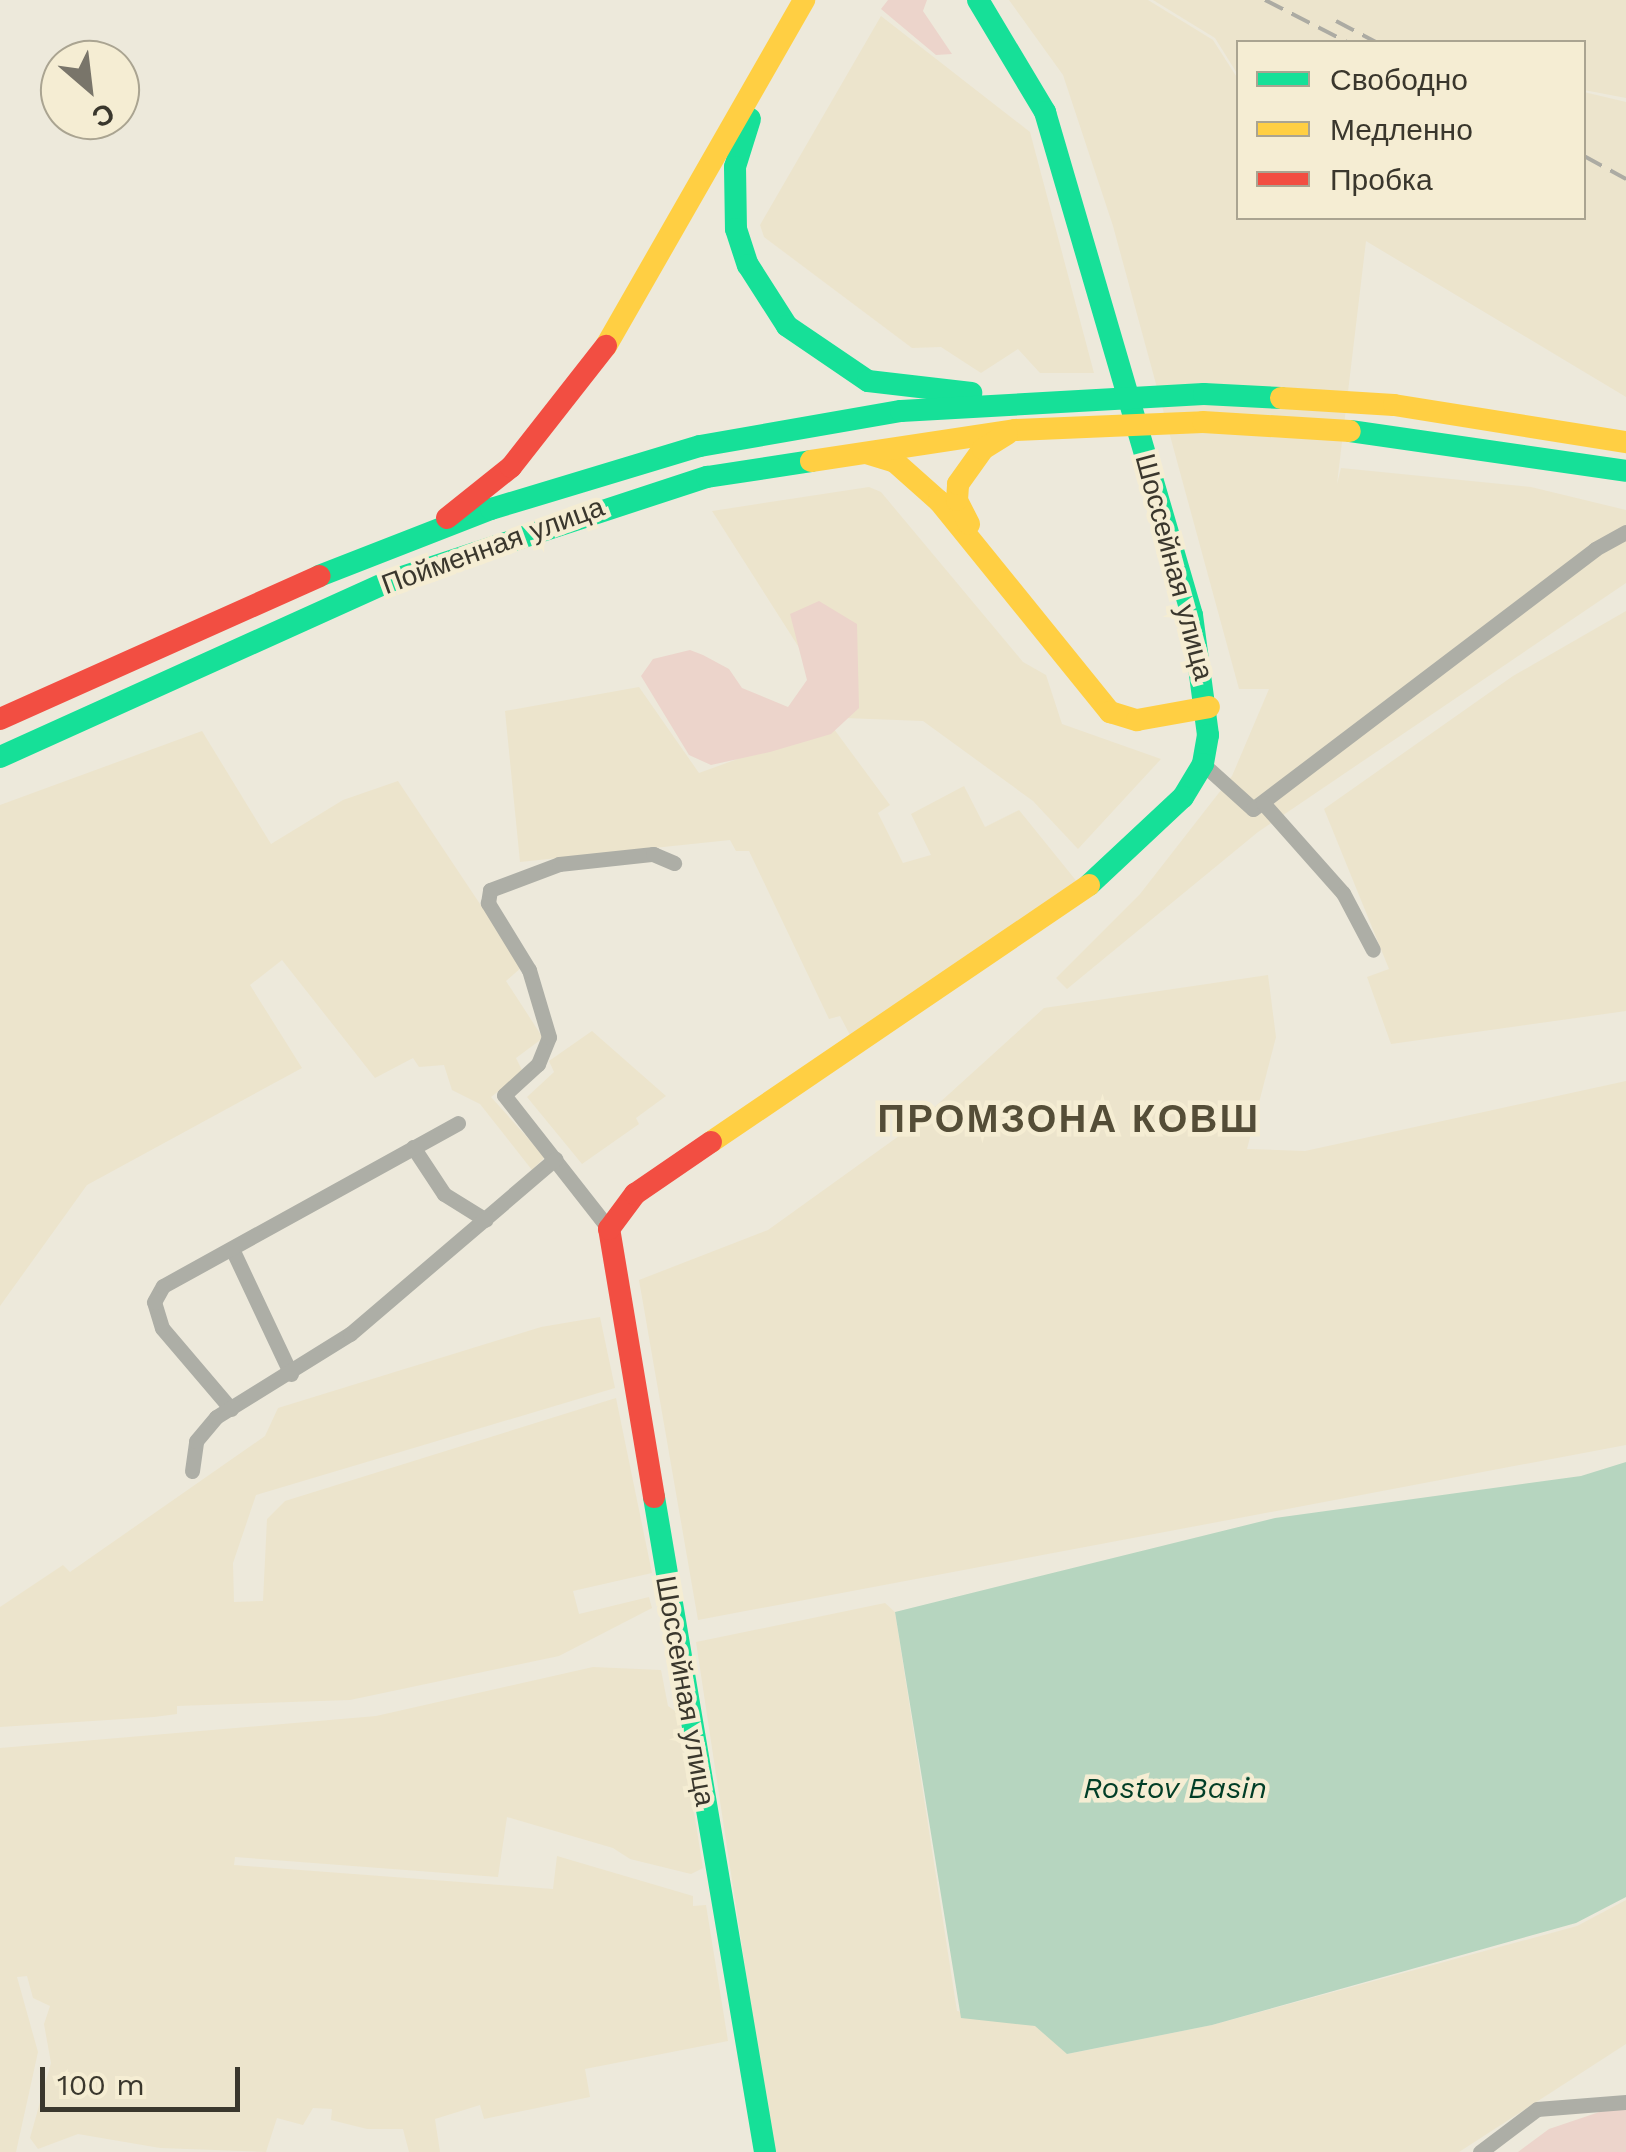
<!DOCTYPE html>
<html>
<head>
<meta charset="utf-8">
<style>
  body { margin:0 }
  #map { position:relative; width:1626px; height:2152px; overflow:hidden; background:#ede9db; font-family:"Work Sans",sans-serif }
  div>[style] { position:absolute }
  .built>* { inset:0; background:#ece4cc }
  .green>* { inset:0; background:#ecd4cb }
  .water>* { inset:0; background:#b6d5bf }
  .street>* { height:15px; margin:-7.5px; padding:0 7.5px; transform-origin:7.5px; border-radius:7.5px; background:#adaea6 }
  .fast>* { height:22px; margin:-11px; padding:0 11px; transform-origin:11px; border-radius:11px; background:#16e098 }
  .slow>* { height:22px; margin:-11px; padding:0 11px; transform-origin:11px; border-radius:11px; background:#ffcf43 }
  .jam>* { height:22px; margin:-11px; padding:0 11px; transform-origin:11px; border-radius:11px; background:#f24e42 }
  .rail>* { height:4px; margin-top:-2px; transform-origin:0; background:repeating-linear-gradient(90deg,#acaba3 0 20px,transparent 0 30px) }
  span { translate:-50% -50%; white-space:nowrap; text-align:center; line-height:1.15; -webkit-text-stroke:9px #f5edd3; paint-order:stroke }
  .street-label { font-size:28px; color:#3a372d }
  .water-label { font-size:30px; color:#013e27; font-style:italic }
  .district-label { font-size:38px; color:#544d37; font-weight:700; letter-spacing:2.5px }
  .legend { position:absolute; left:1236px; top:40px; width:350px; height:180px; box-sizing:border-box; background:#f5edd3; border:2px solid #aaa491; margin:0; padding:12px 18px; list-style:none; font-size:30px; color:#3a372d }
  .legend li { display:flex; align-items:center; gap:20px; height:50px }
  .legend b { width:50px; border:2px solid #aaa491 }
  .north { position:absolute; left:40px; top:40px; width:100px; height:100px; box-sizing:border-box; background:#f5edd3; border:2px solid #aaa491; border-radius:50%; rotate:152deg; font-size:28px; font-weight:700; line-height:40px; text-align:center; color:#3a372d }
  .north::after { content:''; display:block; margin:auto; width:35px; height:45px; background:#79756a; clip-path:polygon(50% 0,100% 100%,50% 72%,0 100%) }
  .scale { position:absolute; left:40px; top:2067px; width:200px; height:45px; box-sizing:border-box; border:5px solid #3a372d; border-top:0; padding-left:12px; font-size:30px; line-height:35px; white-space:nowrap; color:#3a372d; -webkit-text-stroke:8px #f5edd3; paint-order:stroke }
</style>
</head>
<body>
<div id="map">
  <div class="built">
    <i style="clip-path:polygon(1009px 0,1148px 0,1213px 40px,1238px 79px,1238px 218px,1584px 218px,1584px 92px,1626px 102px,1626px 397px,1366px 241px,1337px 484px,1341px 468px,1531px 487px,1626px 510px,1626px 583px,1258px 832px,1067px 989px,1056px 978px,1140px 894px,1232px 776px,1269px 689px,1239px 689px,1113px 226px,1063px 75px)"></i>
    <i style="clip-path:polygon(1153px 0,1626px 0,1626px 98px,1584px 90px,1584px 42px,1238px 42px,1238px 75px,1215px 38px)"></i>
    <i style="clip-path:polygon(881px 16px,1030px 132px,1094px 373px,1040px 373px,1018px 349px,981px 373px,941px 347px,912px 348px,764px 237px,760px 225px)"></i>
    <i style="clip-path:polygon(869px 487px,881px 492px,1023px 662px,1046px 675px,1062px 724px,1161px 759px,1078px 849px,1033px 801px,923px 721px,844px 718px,712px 511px)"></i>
    <i style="clip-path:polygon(1626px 611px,1626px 1011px,1391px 1044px,1367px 977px,1389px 969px,1324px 809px,1513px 676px)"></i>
    <i style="clip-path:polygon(639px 687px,699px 773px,831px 725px,890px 805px,878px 813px,903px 863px,931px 855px,911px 814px,964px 786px,985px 827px,1019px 810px,1078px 883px,850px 1035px,840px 1016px,829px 1019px,749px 851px,736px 851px,730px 840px,520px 862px,505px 711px)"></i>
    <i style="clip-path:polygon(202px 731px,271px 844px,343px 800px,398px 781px,522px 967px,506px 981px,543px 1038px,516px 1058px,523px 1072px,491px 1097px,545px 1157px,532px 1170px,480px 1104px,452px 1090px,444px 1065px,419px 1067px,413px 1058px,375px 1078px,282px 960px,250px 985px,302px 1068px,87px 1185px,0 1306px,0 805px)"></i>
    <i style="clip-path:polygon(1268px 975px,1276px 1037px,1247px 1149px,1305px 1151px,1626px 1081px,1626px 1445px,698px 1620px,639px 1280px,768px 1230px,917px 1123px,1044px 1008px)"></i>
    <i style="clip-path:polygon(592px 1031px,666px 1096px,636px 1118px,639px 1124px,582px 1164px,527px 1097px,554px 1072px,549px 1061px)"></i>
    <i style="clip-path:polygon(600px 1317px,615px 1388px,256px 1495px,233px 1563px,234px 1602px,263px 1601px,267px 1519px,285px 1501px,616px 1398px,652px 1573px,573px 1591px,579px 1614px,649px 1597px,652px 1608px,559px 1656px,350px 1700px,177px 1706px,177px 1714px,154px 1717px,0 1727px,0 1607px,63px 1565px,70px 1572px,265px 1436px,278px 1408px,541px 1327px)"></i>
    <i style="clip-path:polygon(885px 1603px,895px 1612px,957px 2011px,1036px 2026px,1068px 2054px,1212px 2025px,1577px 1926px,1626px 1900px,1626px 2044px,1459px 2152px,773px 2152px,696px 1642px)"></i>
    <i style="clip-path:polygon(593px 1667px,661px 1670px,668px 1706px,678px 1713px,703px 1868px,691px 1874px,630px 1859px,613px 1848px,507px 1817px,498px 1877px,235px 1857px,234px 1865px,553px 1889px,557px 1856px,693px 1896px,693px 1906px,706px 1905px,728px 2041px,585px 2069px,590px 2097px,484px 2119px,480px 2105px,435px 2119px,440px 2152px,409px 2152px,403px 2129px,367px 2129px,331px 2120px,332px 2109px,313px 2108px,303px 2125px,277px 2118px,266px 2152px,160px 2148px,78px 2134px,38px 2149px,30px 2138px,51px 2063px,44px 2024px,50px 2006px,33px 1998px,27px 1976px,17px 1977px,38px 2052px,16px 2152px,0 2152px,0 1748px,376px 1716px)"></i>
  </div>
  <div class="green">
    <i style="clip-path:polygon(888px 0,927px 0,923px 11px,952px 54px,936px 55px,881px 9px)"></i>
    <i style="clip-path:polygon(819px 601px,857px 624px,859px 708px,831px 734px,770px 752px,711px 765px,689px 755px,641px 676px,653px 659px,690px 650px,703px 655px,729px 669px,742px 688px,788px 707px,807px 680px,790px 614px)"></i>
    <i style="clip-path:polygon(1626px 2103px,1626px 2152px,1518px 2152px,1549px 2129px)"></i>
  </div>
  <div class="water">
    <i style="clip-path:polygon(1626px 1462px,1626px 1897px,1576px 1923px,1212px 2025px,1067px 2054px,1035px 2026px,961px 2018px,895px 1612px,1275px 1518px,1581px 1476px)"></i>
  </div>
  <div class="street">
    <i style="left:1203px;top:764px;width:67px;rotate:42deg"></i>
    <i style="left:1253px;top:809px;width:430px;rotate:-37.2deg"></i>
    <i style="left:1595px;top:549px;width:35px;rotate:-29deg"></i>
    <i style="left:1263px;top:803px;width:120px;rotate:48.4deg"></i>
    <i style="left:1343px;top:893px;width:64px;rotate:62.2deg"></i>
    <i style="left:413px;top:1147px;width:56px;rotate:56.6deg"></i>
    <i style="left:444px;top:1194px;width:49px;rotate:31.8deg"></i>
    <i style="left:609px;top:1229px;width:170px;rotate:-128.1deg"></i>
    <i style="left:504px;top:1095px;width:46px;rotate:-42.4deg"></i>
    <i style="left:538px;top:1064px;width:29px;rotate:-68deg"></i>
    <i style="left:549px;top:1037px;width:70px;rotate:-106.6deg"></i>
    <i style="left:529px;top:970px;width:79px;rotate:-121.5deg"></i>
    <i style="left:488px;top:903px;width:13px;rotate:-81deg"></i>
    <i style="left:490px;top:890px;width:74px;rotate:-20.6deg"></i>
    <i style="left:559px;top:864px;width:95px;rotate:-6.1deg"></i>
    <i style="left:653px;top:854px;width:23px;rotate:23deg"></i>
    <i style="left:233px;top:1251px;width:136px;rotate:64.8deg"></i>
    <i style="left:231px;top:1409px;width:106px;rotate:-130.4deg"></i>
    <i style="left:162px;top:1328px;width:27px;rotate:-107deg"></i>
    <i style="left:154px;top:1302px;width:18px;rotate:-61deg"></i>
    <i style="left:163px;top:1286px;width:337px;rotate:-28.9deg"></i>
    <i style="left:192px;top:1471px;width:30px;rotate:-82deg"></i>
    <i style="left:196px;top:1441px;width:31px;rotate:-50deg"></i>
    <i style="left:216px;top:1417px;width:158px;rotate:-31.8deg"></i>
    <i style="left:350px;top:1334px;width:270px;rotate:-40.5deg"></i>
    <i style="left:1480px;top:2152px;width:71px;rotate:-37deg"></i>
    <i style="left:1537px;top:2109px;width:89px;rotate:-4.5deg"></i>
  </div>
  <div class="fast">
    <i style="left:978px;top:0;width:131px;rotate:59.1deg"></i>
    <i style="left:1045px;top:112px;width:524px;rotate:73.71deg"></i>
    <i style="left:1192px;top:615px;width:121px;rotate:82.4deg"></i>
    <i style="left:1208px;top:735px;width:29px;rotate:100deg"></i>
    <i style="left:1203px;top:764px;width:39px;rotate:121deg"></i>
    <i style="left:1183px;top:797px;width:129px;rotate:136.9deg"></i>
    <i style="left:750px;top:119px;width:50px;rotate:107.4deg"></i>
    <i style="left:735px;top:167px;width:62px;rotate:89.1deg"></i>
    <i style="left:736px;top:229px;width:38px;rotate:72deg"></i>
    <i style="left:748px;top:265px;width:72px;rotate:57.4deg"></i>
    <i style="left:787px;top:326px;width:98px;rotate:34.2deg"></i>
    <i style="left:868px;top:381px;width:104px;rotate:6.6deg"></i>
    <i style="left:1350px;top:431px;width:279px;rotate:8.2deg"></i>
    <i style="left:319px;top:576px;width:185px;rotate:-21.3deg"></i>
    <i style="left:491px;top:509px;width:218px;rotate:-16.8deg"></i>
    <i style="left:700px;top:446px;width:204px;rotate:-9.9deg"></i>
    <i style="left:901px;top:411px;width:303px;rotate:-3.2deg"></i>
    <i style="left:1204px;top:394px;width:77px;rotate:3deg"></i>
    <i style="left:0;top:757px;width:428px;rotate:-24.3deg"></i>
    <i style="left:390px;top:581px;width:334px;rotate:-18.2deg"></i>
    <i style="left:707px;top:477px;width:105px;rotate:-8.7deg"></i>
    <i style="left:654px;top:1497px;width:664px;rotate:80.38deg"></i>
  </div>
  <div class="slow">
    <i style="left:606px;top:346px;width:399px;rotate:-60.2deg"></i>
    <i style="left:1281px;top:398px;width:113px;rotate:3.5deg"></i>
    <i style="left:1394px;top:405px;width:235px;rotate:9.1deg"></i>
    <i style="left:866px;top:453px;width:30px;rotate:17deg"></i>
    <i style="left:895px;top:462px;width:59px;rotate:41.6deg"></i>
    <i style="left:939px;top:501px;width:272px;rotate:51deg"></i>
    <i style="left:1110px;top:712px;width:28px;rotate:17deg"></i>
    <i style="left:1137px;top:720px;width:73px;rotate:-10.2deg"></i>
    <i style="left:811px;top:461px;width:206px;rotate:-8.6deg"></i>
    <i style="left:1015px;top:430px;width:188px;rotate:-2.4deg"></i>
    <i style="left:1203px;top:422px;width:147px;rotate:3.5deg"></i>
    <i style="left:969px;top:524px;width:27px;rotate:-117deg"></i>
    <i style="left:957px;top:500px;width:16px;rotate:-86deg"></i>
    <i style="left:958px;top:484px;width:43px;rotate:-54.5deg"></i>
    <i style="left:983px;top:449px;width:28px;rotate:-32deg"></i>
    <i style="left:711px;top:1142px;width:457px;rotate:-34.2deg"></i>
  </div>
  <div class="jam">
    <i style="left:447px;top:518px;width:82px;rotate:-38.6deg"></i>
    <i style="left:511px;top:467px;width:154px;rotate:-51.9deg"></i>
    <i style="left:0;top:719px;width:350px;rotate:-24.1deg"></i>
    <i style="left:654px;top:1497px;width:272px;rotate:-99.5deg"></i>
    <i style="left:609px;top:1229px;width:44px;rotate:-53.4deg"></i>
    <i style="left:635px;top:1194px;width:92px;rotate:-34.4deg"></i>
  </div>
  <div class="rail">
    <i style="left:1265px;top:0;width:92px;rotate:27.1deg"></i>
    <i style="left:1336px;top:21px;width:45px;rotate:27.7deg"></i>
    <i style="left:1584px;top:156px;width:48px;rotate:28.7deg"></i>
  </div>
  <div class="street-label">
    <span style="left:493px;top:546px;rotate:-20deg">Пойменная улица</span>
    <span style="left:1174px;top:567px;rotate:75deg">Шоссейная улица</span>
    <span style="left:685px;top:1691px;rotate:80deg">Шоссейная улица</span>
  </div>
  <div class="water-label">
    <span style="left:1175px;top:1788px">Rostov Basin</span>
  </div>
  <div class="district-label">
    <span style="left:1069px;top:1120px">ПРОМЗОНА КОВШ</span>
  </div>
  <ul class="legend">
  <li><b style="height:12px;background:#16e098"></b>Свободно</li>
  <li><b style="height:12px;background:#ffcf43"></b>Медленно</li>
  <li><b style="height:12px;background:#f24e42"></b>Пробка</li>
  </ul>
  <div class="north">С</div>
  <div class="scale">100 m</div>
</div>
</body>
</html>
